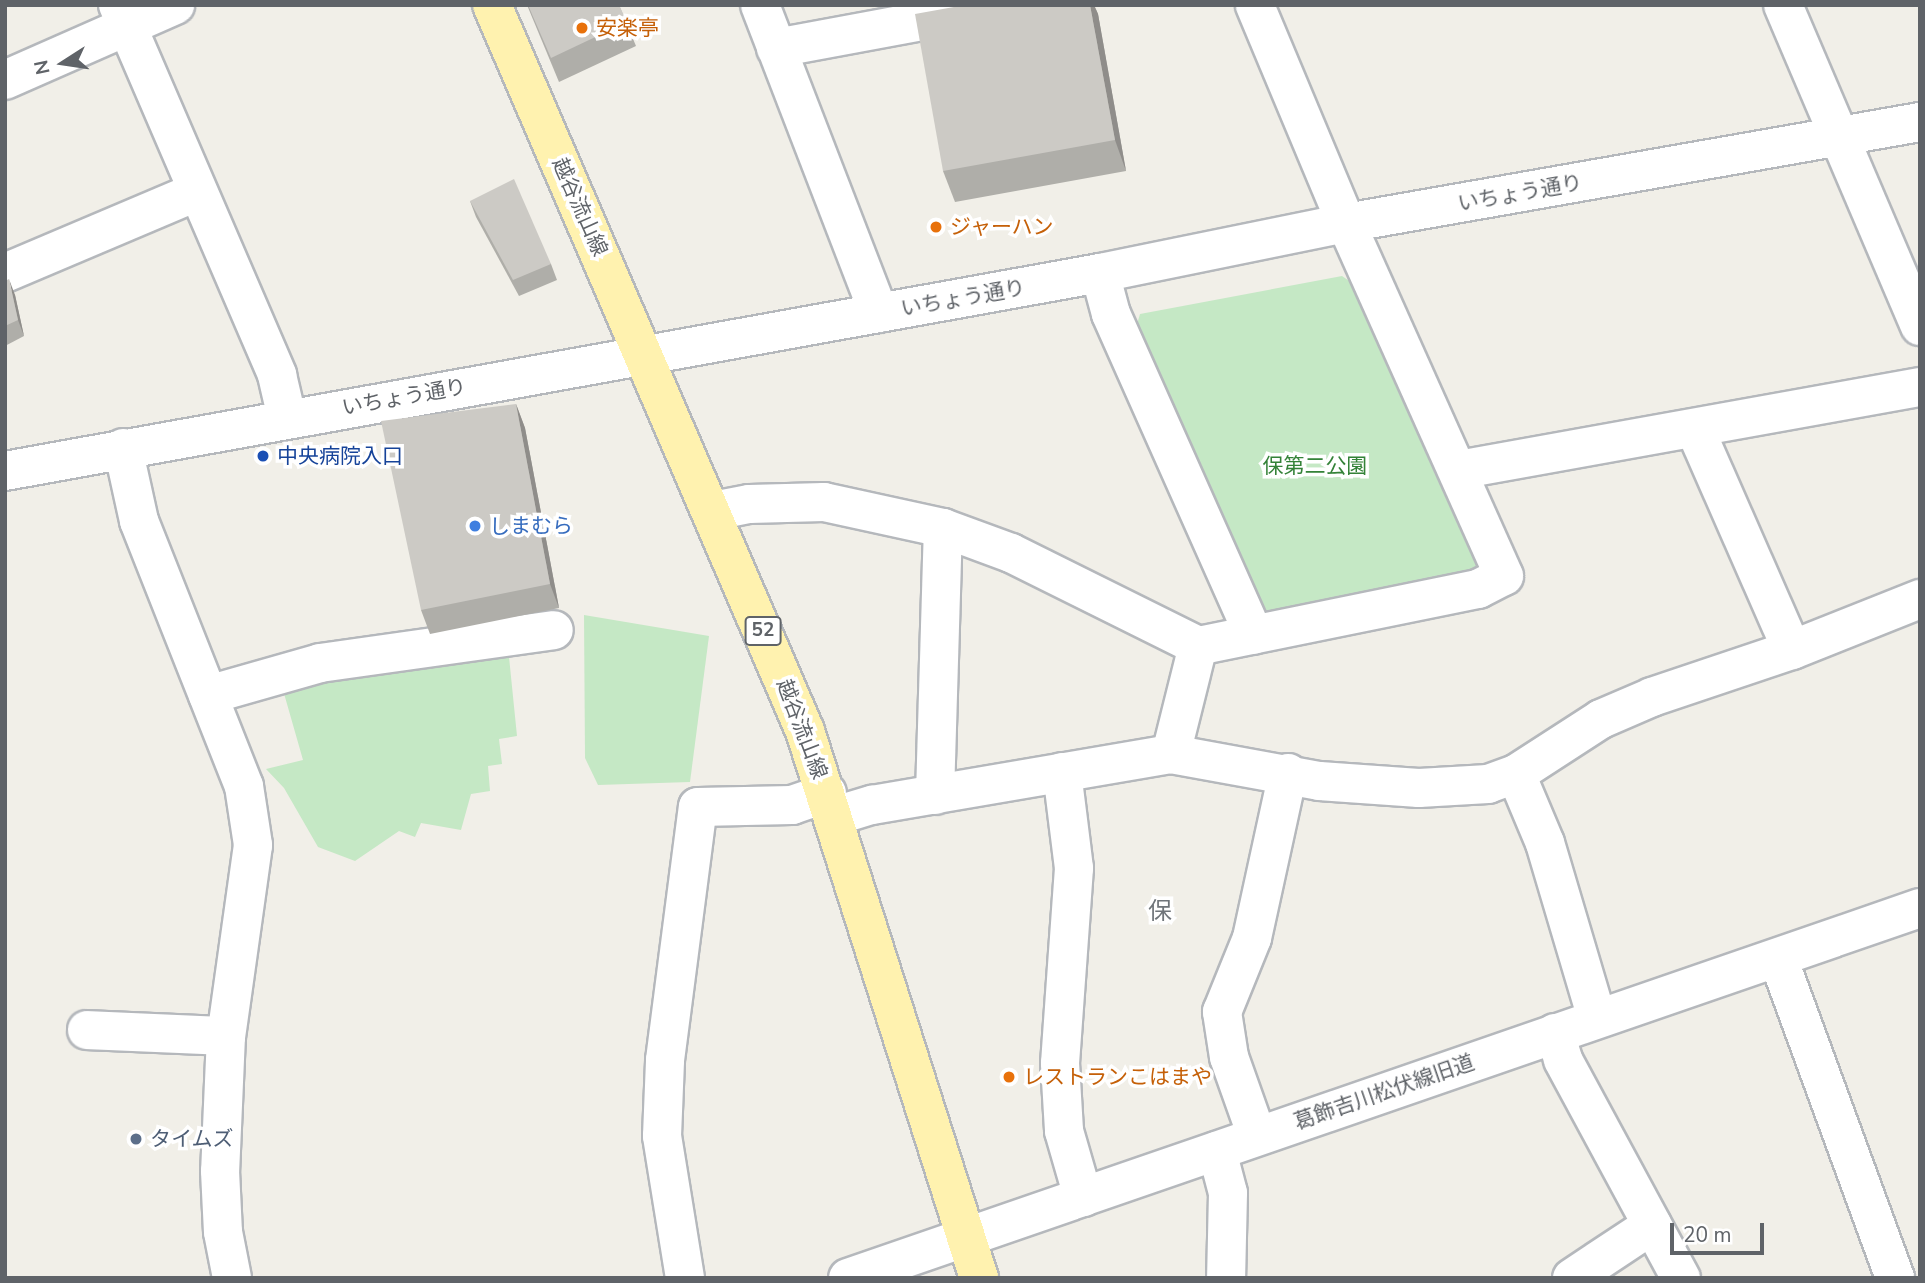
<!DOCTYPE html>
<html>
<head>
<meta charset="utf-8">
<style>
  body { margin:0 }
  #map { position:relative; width:1925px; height:1283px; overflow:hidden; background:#f1efe8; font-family:"Nunito Sans","Noto Sans JP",sans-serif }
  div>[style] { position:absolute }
  .green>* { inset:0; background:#c5e8c5 }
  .roads { filter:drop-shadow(2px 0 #b5b8bc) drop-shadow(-2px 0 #b5b8bc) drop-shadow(0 2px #b5b8bc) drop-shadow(0 -2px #b5b8bc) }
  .minor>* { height:38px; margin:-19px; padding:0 19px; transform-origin:19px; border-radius:19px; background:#fff }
  .major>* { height:38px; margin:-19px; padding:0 19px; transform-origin:19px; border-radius:19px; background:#fff2af }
  .wall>* { inset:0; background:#afaea9 }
  .shaded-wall>* { inset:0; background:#8f8d8a }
  .building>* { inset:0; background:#cccac5 }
  .dots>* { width:19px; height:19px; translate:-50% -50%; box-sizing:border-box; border:4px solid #fff; border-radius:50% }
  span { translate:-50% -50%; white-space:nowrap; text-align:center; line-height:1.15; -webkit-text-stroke:7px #fff; paint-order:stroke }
  .shield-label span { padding:2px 5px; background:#fff; border:2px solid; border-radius:5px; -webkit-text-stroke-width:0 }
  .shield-label { font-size:19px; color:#5f6368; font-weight:700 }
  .food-label { font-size:21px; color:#c56008 }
  .left { translate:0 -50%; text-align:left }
  .street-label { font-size:21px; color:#5f6368 }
  .transit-label { font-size:21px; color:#164399 }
  .park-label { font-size:21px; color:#348238 }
  .shop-label { font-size:21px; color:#366cbe }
  .service-label { font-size:21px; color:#4e5e75 }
  .quarter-label { font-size:24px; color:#70757a }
  .frame { position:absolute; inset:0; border:7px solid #5f6368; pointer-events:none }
  .north { position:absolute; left:28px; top:28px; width:70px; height:70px; -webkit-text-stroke:5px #fff; paint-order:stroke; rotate:258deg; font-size:19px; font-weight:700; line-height:28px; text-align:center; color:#5f6368 }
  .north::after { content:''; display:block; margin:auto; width:24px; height:32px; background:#5f6368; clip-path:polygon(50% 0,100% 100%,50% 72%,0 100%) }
  .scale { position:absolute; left:1670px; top:1223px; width:94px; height:32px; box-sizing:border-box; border:4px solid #5f6368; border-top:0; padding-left:9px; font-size:21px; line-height:24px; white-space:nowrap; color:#5f6368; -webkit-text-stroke:5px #fff; paint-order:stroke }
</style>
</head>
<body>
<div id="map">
  <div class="green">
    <i style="clip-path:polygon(1342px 276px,1358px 287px,1480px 562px,1474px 574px,1271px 618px,1256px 610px,1135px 331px,1140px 314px)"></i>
    <i style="clip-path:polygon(584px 615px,709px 636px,690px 782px,598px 785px,585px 758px)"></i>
    <i style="clip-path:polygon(508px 647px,517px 736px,499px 739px,502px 764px,488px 766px,490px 791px,471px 794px,461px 830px,421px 823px,415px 837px,399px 831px,355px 861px,318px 847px,284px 788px,266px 769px,303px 760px,281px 683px)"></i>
  </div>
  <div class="roads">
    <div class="minor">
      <i style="left:118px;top:5px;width:403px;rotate:66.7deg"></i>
      <i style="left:277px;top:375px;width:44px;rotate:76.9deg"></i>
      <i style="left:760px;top:5px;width:330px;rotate:68.9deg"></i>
      <i style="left:1783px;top:5px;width:349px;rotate:66.9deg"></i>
      <i style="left:776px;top:48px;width:235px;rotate:-10.5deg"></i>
      <i style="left:5px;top:80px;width:186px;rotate:-23.8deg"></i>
      <i style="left:5px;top:273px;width:207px;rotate:-23deg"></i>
      <i style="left:1100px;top:273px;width:42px;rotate:75deg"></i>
      <i style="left:1111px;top:314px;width:351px;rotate:66deg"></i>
      <i style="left:1695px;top:429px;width:241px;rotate:66.3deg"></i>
      <i style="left:123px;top:448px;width:75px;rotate:77.6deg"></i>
      <i style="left:139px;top:521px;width:285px;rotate:68.4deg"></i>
      <i style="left:244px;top:786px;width:60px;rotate:81.3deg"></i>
      <i style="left:253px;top:845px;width:193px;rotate:98deg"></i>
      <i style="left:226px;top:1036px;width:135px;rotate:92.5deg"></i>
      <i style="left:220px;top:1171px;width:61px;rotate:87.2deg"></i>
      <i style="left:223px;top:1232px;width:47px;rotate:78.9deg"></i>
      <i style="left:1458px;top:470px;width:469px;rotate:-10.2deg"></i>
      <i style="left:5px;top:471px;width:1113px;rotate:-10.25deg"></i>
      <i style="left:1100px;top:273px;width:251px;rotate:-11.5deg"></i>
      <i style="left:1346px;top:223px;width:583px;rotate:-9.98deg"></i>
      <i style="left:713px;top:511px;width:37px;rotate:-11deg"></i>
      <i style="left:749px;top:504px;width:75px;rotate:-1.5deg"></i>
      <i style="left:824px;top:502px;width:122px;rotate:12.3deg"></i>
      <i style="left:943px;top:528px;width:72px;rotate:20.2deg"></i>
      <i style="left:1011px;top:553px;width:209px;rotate:26.4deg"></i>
      <i style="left:1198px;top:646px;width:286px;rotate:-11.5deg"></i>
      <i style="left:1478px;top:589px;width:29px;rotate:-27deg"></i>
      <i style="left:1504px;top:576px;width:387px;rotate:-114.1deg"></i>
      <i style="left:1346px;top:223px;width:236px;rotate:-112.7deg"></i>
      <i style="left:208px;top:695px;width:116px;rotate:-15.9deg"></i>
      <i style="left:320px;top:663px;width:236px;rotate:-8deg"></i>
      <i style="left:1171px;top:754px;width:111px;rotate:-76deg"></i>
      <i style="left:1062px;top:772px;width:97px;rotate:82.9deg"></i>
      <i style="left:1074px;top:868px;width:196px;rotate:94.1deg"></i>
      <i style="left:1060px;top:1063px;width:68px;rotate:86.6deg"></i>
      <i style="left:1064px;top:1131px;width:69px;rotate:73.9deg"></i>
      <i style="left:1516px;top:774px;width:75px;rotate:67.2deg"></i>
      <i style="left:1545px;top:843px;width:183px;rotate:73.5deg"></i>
      <i style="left:935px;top:795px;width:267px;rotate:-88.3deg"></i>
      <i style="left:835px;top:816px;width:39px;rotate:-17deg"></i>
      <i style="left:872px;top:805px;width:303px;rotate:-9.7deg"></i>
      <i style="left:1171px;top:754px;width:150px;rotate:10.3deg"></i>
      <i style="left:1319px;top:781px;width:100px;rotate:4deg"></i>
      <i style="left:1419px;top:788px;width:69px;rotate:-3.3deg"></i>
      <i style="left:1488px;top:784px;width:30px;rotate:-20deg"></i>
      <i style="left:1516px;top:774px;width:101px;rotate:-32.9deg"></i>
      <i style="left:1601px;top:719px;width:56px;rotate:-23.3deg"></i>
      <i style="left:1652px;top:697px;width:148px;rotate:-18.6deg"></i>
      <i style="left:1792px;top:650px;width:138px;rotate:-21.7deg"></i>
      <i style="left:1778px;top:958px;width:341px;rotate:69.9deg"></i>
      <i style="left:87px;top:1030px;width:139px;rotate:2.5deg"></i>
      <i style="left:1555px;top:1033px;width:28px;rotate:73deg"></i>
      <i style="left:1563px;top:1060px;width:248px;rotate:61.6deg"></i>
      <i style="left:1257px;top:1136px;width:84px;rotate:-109.5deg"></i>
      <i style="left:1229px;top:1057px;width:46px;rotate:-98.8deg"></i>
      <i style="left:1222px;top:1012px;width:80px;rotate:-67.9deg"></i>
      <i style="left:1252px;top:938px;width:169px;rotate:-77.7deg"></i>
      <i style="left:1217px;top:1151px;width:43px;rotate:75.3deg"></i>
      <i style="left:1228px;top:1193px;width:85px;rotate:91.3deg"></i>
      <i style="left:685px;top:1278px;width:144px;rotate:-99.2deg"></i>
      <i style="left:662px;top:1136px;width:76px;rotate:-87.7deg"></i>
      <i style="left:665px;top:1060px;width:255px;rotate:-82.6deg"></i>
      <i style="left:698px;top:807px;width:94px;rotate:-1.2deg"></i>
      <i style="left:792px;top:805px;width:37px;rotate:-19deg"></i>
      <i style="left:848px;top:1278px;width:1134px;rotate:-19.04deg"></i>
      <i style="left:1572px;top:1278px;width:96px;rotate:-33.5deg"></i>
    </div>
    <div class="major">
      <i style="left:492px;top:5px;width:791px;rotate:66.68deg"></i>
      <i style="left:805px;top:731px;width:574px;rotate:72.35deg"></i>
    </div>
  </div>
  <div class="wall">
    <i style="clip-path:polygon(527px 5px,619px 5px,636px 46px,559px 82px)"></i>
    <i style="clip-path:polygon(965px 5px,1094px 5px,1098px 14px,1126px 171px,955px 202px,943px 171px)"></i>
    <i style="clip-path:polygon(470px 201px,551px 264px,557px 280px,519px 296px,476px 217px)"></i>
    <i style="clip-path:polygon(5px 281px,15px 295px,24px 336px,5px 346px)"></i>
    <i style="clip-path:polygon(516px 404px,525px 428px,559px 608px,430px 634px,421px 610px)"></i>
  </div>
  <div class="shaded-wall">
    <i style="clip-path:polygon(1090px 5px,1094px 5px,1098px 14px,1126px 171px,1115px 140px)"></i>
    <i style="clip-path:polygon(9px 279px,15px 295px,24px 336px,18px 320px)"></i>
    <i style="clip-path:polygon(516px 404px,525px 428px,559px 608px,550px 584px)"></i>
  </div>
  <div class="building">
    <i style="clip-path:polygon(528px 5px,619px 5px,627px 22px,551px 58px)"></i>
    <i style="clip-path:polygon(965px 5px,1090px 5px,1115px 140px,943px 171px,915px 14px)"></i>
    <i style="clip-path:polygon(514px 179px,551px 264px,513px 280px,470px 201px)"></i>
    <i style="clip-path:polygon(9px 279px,18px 320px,5px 326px,5px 281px)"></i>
    <i style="clip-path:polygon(516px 404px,550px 584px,421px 610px,381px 421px)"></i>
  </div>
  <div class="dots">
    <i style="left:582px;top:28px;background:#e8710a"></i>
    <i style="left:936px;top:227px;background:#e8710a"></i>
    <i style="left:263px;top:456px;background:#1a4fb4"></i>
    <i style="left:475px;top:526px;background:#3f7fe0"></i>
    <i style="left:1009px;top:1077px;background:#e8710a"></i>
    <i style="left:136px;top:1139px;background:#5c6f8a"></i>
  </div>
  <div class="shield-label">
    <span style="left:763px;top:631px">52</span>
  </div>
  <div class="food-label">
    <span class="left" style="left:596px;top:28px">安楽亭</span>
    <span class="left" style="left:950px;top:227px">ジャーハン</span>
    <span class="left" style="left:1023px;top:1077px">レストランこはまや</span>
  </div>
  <div class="street-label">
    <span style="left:1520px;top:193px;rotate:-10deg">いちょう通り</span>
    <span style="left:580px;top:207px;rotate:66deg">越谷流山線</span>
    <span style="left:963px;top:298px;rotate:-10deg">いちょう通り</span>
    <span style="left:404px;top:397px;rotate:-10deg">いちょう通り</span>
    <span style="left:802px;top:729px;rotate:69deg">越谷流山線</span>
    <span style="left:1384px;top:1092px;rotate:-19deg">葛飾吉川松伏線旧道</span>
  </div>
  <div class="transit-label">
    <span class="left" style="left:277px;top:456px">中央病院入口</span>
  </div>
  <div class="park-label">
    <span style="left:1315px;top:466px">保第二公園</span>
  </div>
  <div class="shop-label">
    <span class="left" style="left:489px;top:526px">しまむら</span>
  </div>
  <div class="service-label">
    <span class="left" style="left:150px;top:1139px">タイムズ</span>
  </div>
  <div class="quarter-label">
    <span style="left:1160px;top:912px">保</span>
  </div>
  <div class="frame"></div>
  <div class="north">N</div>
  <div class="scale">20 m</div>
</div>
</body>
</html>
